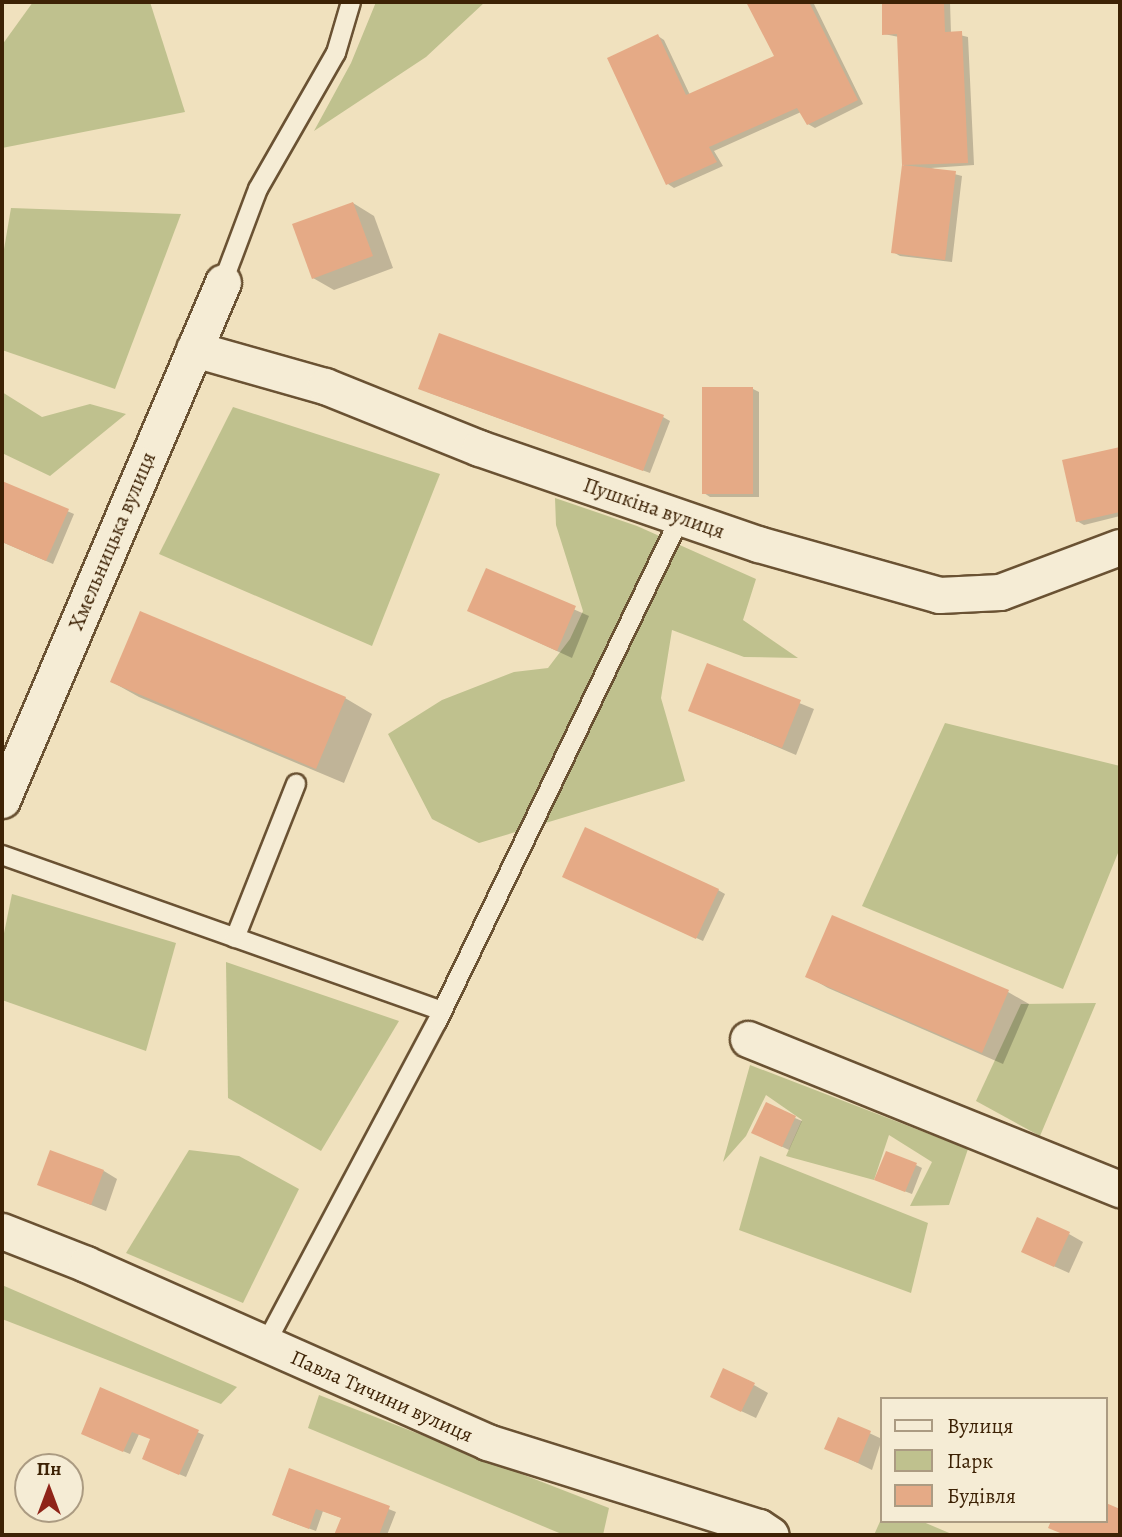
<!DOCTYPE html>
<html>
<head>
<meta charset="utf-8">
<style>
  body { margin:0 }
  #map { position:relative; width:1122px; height:1537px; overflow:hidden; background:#f0e1be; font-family:Alegreya,serif }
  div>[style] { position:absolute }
  .green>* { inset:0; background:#bfc18e }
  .shadow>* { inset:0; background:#0003 }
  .building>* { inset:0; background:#e5aa86 }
  .roads { filter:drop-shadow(2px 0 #6a5233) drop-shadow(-2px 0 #6a5233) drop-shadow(0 2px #6a5233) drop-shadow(0 -2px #6a5233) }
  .lane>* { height:18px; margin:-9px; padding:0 9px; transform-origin:9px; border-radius:9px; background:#f5ecd5 }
  .street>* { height:35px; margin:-17.5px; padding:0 17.5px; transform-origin:17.5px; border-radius:17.5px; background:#f5ecd5 }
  span { translate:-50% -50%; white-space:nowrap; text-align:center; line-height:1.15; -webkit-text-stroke:7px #f5ecd5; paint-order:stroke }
  .street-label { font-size:21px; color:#3d2205 }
  .frame { position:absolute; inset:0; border:4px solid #3d2205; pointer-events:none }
  .legend { position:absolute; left:880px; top:1397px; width:228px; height:126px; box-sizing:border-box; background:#f5ecd5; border:2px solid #ab9b82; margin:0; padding:9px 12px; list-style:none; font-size:21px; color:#3d2205 }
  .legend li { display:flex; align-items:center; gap:14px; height:35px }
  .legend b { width:35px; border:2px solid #ab9b82 }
  .north { position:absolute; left:14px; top:1453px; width:70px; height:70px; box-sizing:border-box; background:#f5ecd5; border:2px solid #ab9b82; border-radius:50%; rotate:0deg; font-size:19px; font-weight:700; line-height:28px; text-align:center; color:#3d2205 }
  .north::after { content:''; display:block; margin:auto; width:24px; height:32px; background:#8f2418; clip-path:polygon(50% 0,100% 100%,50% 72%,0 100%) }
</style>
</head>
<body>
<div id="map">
  <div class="green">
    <i style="clip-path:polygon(33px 2px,150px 2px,185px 112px,2px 148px,2px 45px)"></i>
    <i style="clip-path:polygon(376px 2px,485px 2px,426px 57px,314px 131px,351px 63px)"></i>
    <i style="clip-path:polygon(11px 208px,181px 214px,115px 389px,2px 350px,2px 261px)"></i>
    <i style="clip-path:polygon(2px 392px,42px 417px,90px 404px,126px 414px,50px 476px,2px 453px)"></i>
    <i style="clip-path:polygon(233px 407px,440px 474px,372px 646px,159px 554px)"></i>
    <i style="clip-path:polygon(555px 498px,637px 526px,756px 579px,743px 620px,798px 658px,744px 657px,672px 630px,661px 698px,685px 781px,479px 843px,432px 819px,388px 734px,442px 700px,514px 672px,548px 668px,570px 639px,583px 611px,556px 525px)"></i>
    <i style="clip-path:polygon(945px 723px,1120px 766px,1120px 848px,1063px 989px,862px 906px)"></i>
    <i style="clip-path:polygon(12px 894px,176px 943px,146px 1051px,2px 1000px,2px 943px)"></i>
    <i style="clip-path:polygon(226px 962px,399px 1021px,321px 1151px,228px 1098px)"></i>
    <i style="clip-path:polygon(1096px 1003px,1040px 1136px,976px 1101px,1021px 1004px)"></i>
    <i style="clip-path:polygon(750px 1065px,968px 1149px,949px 1205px,910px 1206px,932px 1162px,889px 1135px,874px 1180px,786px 1156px,802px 1120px,766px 1095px,746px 1136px,723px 1162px)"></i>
    <i style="clip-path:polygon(189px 1150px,239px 1156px,299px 1189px,243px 1303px,126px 1253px)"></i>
    <i style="clip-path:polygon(760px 1156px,928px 1223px,911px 1293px,739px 1230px)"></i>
    <i style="clip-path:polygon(2px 1285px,237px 1387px,221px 1404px,2px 1319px)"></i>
    <i style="clip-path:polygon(319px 1395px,609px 1508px,603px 1535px,564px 1535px,308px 1428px)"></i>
    <i style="clip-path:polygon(882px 1517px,882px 1521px,921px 1521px,954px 1535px,874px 1535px)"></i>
  </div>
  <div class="shadow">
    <i style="clip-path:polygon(748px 2px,813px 2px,863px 104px,815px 128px,808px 124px,801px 112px,714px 151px,723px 166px,674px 188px,668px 184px,658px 36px,664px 40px,690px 95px,776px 57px)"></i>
    <i style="clip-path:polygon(883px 2px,950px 2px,951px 33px,968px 37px,974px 165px,931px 168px,962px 176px,952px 262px,900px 256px,893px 252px,904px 165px,899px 37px,884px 34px)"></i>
    <i style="clip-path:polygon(353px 203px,374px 216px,393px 268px,334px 290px,313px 278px)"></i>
    <i style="clip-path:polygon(753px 389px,759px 392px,759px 497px,710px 497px,704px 493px)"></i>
    <i style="clip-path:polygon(427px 392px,663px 417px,670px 421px,650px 473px)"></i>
    <i style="clip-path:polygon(1120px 449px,1120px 516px,1084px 525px,1077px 521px,1064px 461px)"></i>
    <i style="clip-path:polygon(2px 483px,74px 514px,53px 564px,2px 542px)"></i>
    <i style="clip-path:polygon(487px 571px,589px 616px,572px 658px,469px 610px)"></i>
    <i style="clip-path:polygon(708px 666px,814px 709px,796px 755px,690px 710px)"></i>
    <i style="clip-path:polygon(112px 682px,345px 698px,372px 714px,344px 783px,139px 697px)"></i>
    <i style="clip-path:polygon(571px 880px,718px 890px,725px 894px,703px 941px)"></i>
    <i style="clip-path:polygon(807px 976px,1008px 992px,1029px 1004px,1003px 1064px,828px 988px)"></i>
    <i style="clip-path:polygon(795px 1118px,802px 1121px,789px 1150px,760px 1136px)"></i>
    <i style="clip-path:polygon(916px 1165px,922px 1168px,912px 1194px,883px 1183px)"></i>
    <i style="clip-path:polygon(104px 1171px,117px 1179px,106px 1211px,39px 1184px)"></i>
    <i style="clip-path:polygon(1069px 1234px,1083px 1242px,1069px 1273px,1038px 1259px)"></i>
    <i style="clip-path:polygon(754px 1385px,768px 1393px,756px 1418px,726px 1404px)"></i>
    <i style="clip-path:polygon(101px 1390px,204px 1435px,186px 1477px,150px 1462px,152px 1439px,139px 1434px,130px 1454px,89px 1437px)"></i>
    <i style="clip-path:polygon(839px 1419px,882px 1439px,872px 1470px,827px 1448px)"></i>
    <i style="clip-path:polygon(290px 1470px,396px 1512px,387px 1535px,336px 1535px,342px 1518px,323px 1511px,316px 1531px,280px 1518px)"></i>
  </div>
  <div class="building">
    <i style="clip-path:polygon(746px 2px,809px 2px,858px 100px,807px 125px,797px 108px,709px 147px,717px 162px,666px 185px,607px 58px,658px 34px,686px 95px,774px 56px)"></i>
    <i style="clip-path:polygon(882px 2px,944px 2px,945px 32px,962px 31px,968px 163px,902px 165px,897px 34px,882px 35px)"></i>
    <i style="clip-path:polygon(902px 165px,956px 171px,945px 260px,891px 253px)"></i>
    <i style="clip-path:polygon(353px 202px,373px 256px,312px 279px,292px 224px)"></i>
    <i style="clip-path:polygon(439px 333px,664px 415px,643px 471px,418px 389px)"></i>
    <i style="clip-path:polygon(702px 387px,753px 387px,753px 494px,702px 494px)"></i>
    <i style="clip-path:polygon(1120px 447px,1120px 512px,1076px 522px,1062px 460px)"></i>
    <i style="clip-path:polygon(2px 481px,69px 509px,46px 561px,2px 542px)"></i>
    <i style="clip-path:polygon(486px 568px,576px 606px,557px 651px,467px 611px)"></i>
    <i style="clip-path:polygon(140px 611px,346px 697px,316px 769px,110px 682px)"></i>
    <i style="clip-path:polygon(707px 663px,801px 700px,782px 748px,688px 711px)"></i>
    <i style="clip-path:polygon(585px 827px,719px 889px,696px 939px,562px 877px)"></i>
    <i style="clip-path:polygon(832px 915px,1009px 990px,982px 1053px,805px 977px)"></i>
    <i style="clip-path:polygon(766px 1102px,796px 1116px,782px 1147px,751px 1133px)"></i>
    <i style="clip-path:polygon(50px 1150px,104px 1170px,91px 1205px,37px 1185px)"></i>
    <i style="clip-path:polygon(886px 1151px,917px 1163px,905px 1192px,874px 1180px)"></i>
    <i style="clip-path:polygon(1037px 1217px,1070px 1232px,1054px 1267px,1021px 1252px)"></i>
    <i style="clip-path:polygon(723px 1368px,755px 1383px,741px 1412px,710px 1397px)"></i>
    <i style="clip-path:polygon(100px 1387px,199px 1430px,179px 1475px,142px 1459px,150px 1439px,132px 1432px,123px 1452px,81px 1434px)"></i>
    <i style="clip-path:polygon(838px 1417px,871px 1431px,858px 1463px,824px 1449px)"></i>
    <i style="clip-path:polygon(289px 1468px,390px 1506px,379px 1535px,334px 1535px,341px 1518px,316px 1509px,309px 1529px,272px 1515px)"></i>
    <i style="clip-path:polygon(1106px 1503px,1120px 1509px,1120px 1535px,1065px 1535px,1048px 1528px,1051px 1521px,1106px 1521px)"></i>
  </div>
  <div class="roads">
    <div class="lane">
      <i style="left:223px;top:282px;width:99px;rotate:-69.4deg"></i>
      <i style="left:258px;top:189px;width:157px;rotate:-60.2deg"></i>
      <i style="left:336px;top:53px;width:53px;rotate:-73.6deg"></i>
      <i style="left:2px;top:855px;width:467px;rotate:19.5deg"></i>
      <i style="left:235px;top:938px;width:166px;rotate:-68.4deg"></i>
      <i style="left:266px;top:1343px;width:364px;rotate:-62deg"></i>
      <i style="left:437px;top:1022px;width:560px;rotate:-64.26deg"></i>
    </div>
    <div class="street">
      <i style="left:194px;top:349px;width:136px;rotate:15.8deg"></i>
      <i style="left:325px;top:386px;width:166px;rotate:21.9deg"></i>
      <i style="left:479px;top:448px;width:295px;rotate:19deg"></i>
      <i style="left:758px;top:544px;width:188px;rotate:15.7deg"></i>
      <i style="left:939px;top:595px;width:61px;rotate:-2.8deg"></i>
      <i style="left:1000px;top:592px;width:128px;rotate:-20.6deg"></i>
      <i style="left:2px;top:800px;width:563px;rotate:-66.89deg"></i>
      <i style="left:748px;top:1039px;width:401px;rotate:22deg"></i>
      <i style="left:2px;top:1231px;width:90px;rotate:21.4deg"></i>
      <i style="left:86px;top:1264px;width:439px;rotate:23.9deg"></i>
      <i style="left:487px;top:1442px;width:285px;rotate:17.4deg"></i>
      <i style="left:759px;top:1527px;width:14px;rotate:34deg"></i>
    </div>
  </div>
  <div class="street-label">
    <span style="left:654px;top:508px;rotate:19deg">Пушкіна вулиця</span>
    <span style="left:112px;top:541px;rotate:-67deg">Хмельницька вулиця</span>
    <span style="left:382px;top:1396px;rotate:24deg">Павла Тичини вулиця</span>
  </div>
  <div class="frame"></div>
  <ul class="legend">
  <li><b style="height:9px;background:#f5ecd5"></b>Вулиця</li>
  <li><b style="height:19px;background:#bfc18e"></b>Парк</li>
  <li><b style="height:19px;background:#e5aa86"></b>Будівля</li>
  </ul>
  <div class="north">Пн</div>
</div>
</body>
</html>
